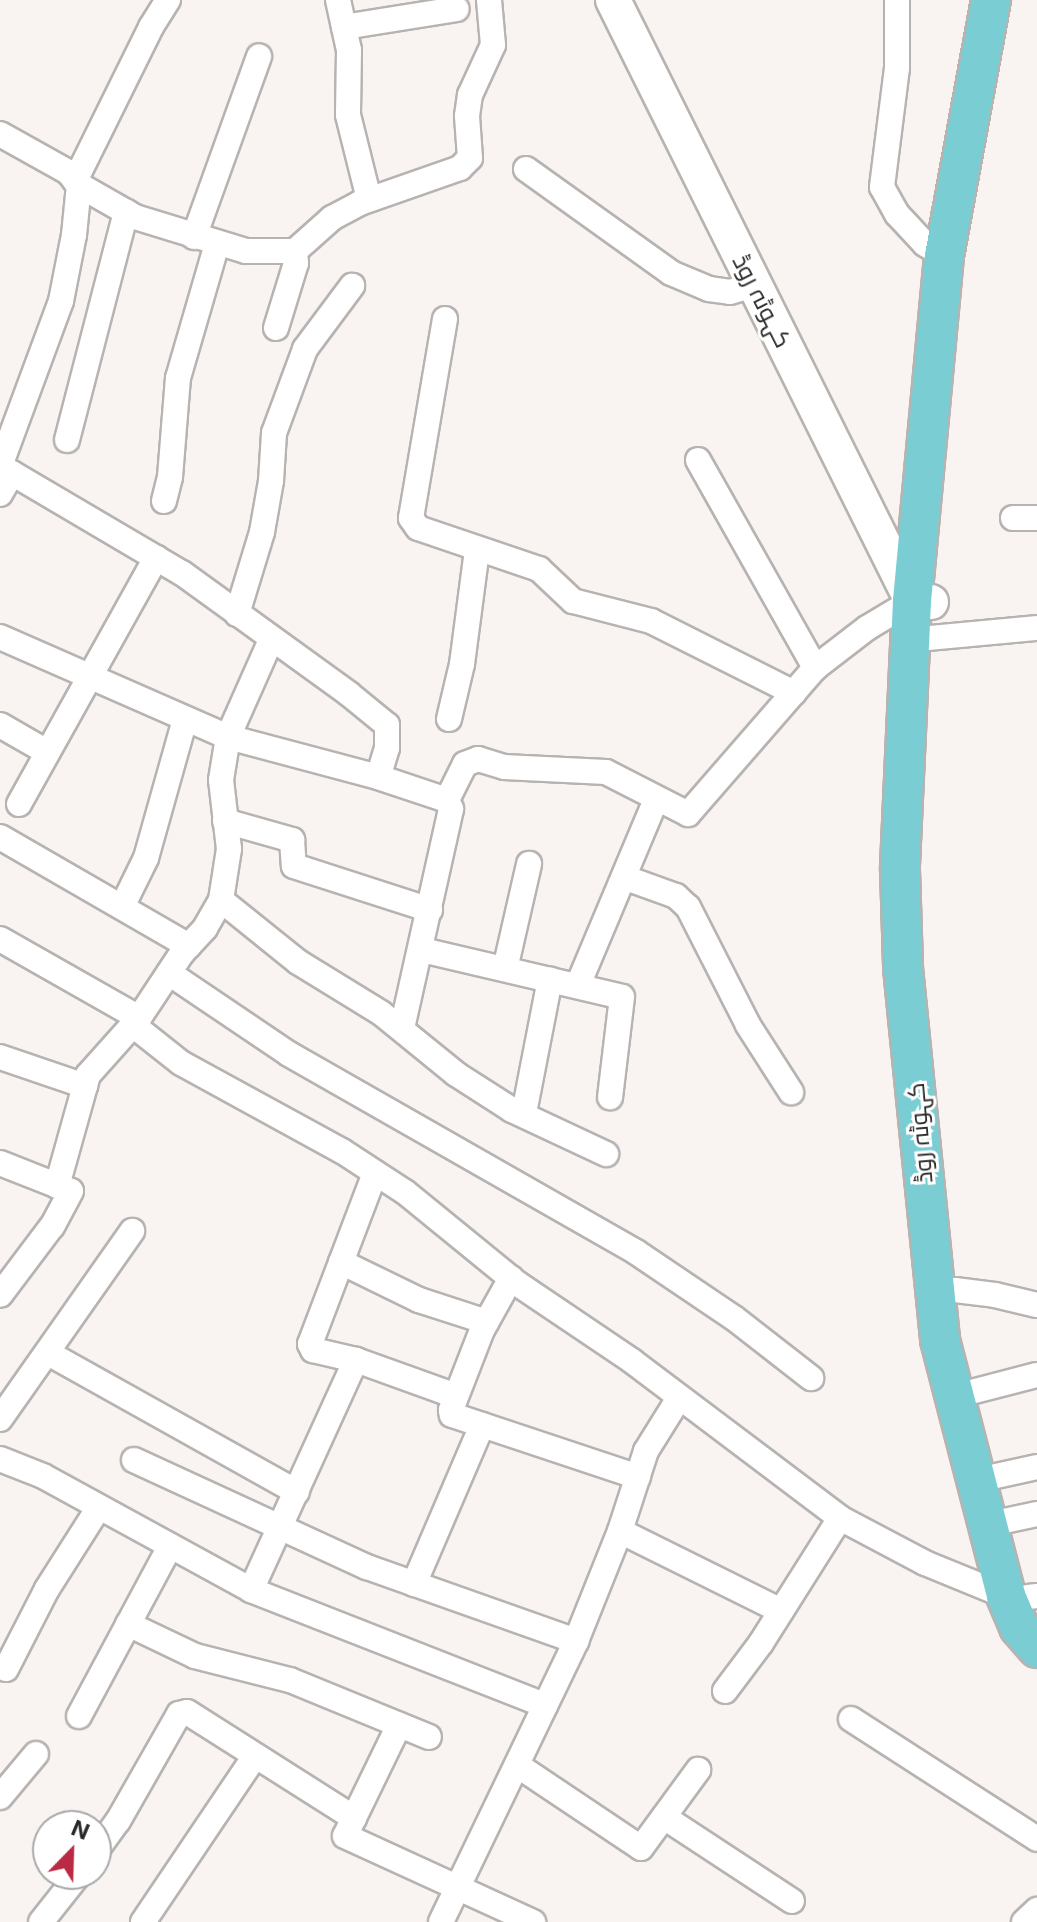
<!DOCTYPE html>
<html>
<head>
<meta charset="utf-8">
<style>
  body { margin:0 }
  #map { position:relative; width:1037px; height:1922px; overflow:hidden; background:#f9f4f2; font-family:Inter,Cairo,sans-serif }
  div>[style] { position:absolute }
  .roads { filter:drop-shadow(2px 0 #b7b3b0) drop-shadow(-2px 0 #b7b3b0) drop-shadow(0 2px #b7b3b0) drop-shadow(0 -2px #b7b3b0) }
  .minor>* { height:24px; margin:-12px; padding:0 12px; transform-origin:12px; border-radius:12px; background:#fff }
  .secondary>* { height:34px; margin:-17px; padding:0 17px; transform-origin:17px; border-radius:17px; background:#fff }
  .primary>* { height:38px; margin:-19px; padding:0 19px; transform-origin:19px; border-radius:19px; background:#7bcdd4 }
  span { translate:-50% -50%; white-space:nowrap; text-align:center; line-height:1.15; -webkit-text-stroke:6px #fff; paint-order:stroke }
  .street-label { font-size:24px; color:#2a2827 }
  .north { position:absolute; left:32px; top:1810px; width:80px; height:80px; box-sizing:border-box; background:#fff; border:2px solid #aaa9a9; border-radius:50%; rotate:23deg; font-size:22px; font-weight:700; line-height:32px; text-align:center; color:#2a2827 }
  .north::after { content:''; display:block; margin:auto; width:28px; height:36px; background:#bb2a44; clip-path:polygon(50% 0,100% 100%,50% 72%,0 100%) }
</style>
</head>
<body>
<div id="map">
  <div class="roads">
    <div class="minor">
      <i style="left:338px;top:0;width:51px;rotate:77.6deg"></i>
      <i style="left:349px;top:50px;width:65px;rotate:90.9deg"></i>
      <i style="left:348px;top:115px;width:87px;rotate:76deg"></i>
      <i style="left:897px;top:0;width:68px;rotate:90deg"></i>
      <i style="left:897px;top:68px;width:120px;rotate:97.2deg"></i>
      <i style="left:882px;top:187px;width:31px;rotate:61deg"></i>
      <i style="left:897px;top:214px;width:41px;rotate:47deg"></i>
      <i style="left:925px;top:244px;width:22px;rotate:32deg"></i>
      <i style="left:344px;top:27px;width:114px;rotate:-9.1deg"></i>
      <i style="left:0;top:134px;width:78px;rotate:29.2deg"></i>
      <i style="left:68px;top:172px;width:17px;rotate:50deg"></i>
      <i style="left:79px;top:185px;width:64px;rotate:29.7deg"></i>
      <i style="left:135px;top:217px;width:116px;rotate:17deg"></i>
      <i style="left:246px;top:251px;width:49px"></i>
      <i style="left:295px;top:251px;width:50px;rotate:-41.7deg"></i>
      <i style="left:332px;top:218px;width:32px;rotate:-28deg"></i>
      <i style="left:360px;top:203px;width:106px;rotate:-19.3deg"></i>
      <i style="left:460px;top:168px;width:14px;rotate:-45deg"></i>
      <i style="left:470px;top:158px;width:42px;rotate:-94.1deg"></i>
      <i style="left:467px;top:116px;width:21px;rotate:-82deg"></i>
      <i style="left:470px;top:95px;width:55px;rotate:-65.3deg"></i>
      <i style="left:493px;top:45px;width:45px;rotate:-95.1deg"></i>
      <i style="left:526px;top:169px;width:178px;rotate:35.6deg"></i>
      <i style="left:671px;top:273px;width:41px;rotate:22.8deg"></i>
      <i style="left:709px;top:289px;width:21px;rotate:8deg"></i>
      <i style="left:730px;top:292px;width:26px;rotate:-16deg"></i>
      <i style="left:75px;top:181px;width:172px;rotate:-63.7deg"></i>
      <i style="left:151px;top:27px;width:32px;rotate:-58deg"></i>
      <i style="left:194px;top:237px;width:192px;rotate:-70.2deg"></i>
      <i style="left:445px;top:319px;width:202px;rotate:99.7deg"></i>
      <i style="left:411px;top:518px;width:12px;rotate:55deg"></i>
      <i style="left:418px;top:528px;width:128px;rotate:18.7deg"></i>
      <i style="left:539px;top:569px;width:47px;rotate:43.3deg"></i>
      <i style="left:573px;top:601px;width:81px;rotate:14.4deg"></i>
      <i style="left:651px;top:621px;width:160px;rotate:26.7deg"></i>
      <i style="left:276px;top:328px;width:68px;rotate:-72.9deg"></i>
      <i style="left:296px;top:263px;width:12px;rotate:-95deg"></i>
      <i style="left:67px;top:440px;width:236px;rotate:-75.5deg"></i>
      <i style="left:698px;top:460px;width:239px;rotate:60.6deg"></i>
      <i style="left:0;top:466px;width:211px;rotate:30.5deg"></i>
      <i style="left:182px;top:573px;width:206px;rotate:35.9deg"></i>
      <i style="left:349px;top:694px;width:49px;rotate:39.2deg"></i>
      <i style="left:387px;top:725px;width:23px;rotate:90deg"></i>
      <i style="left:387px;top:748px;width:30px;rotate:107deg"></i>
      <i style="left:0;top:466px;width:176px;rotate:-69.7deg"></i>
      <i style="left:61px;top:301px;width:67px;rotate:-78.9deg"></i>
      <i style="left:74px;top:235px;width:50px;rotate:-84.3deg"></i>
      <i style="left:0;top:494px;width:24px;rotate:-60deg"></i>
      <i style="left:164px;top:501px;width:25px;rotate:-76deg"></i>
      <i style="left:170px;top:477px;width:99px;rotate:-85.4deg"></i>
      <i style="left:178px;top:378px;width:140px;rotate:-73.8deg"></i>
      <i style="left:1013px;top:518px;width:24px"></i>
      <i style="left:237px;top:614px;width:86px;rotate:-73deg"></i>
      <i style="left:262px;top:532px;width:52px;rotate:-80deg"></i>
      <i style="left:271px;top:481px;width:48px;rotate:-86.4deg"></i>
      <i style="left:274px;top:433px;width:90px;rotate:-69.7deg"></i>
      <i style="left:305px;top:349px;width:79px;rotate:-53.3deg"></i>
      <i style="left:0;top:637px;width:249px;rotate:23.7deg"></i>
      <i style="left:228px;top:737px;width:155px;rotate:14.9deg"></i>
      <i style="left:378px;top:777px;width:73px;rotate:18.4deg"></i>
      <i style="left:447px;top:800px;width:10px;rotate:66deg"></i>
      <i style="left:451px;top:809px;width:225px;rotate:102.6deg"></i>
      <i style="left:929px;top:638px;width:108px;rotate:-5.3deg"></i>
      <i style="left:449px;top:719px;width:57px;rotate:-76.7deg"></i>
      <i style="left:462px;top:664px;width:115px;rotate:-82.5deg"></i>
      <i style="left:0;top:725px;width:54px;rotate:29.9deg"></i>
      <i style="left:447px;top:800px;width:40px;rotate:-63.4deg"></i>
      <i style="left:465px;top:764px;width:14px;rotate:-21deg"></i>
      <i style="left:478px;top:759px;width:27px;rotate:17deg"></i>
      <i style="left:504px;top:767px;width:102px;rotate:2.8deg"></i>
      <i style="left:606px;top:772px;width:92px;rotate:27.1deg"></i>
      <i style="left:688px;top:814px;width:194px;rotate:-49deg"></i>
      <i style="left:815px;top:668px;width:66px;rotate:-37.6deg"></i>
      <i style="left:867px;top:628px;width:52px;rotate:-31deg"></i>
      <i style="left:19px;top:804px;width:282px;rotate:-60.9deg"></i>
      <i style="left:225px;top:821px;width:70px;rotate:15.8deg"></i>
      <i style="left:292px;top:840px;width:26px;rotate:86deg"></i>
      <i style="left:294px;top:866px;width:143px;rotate:17.9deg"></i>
      <i style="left:0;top:837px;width:218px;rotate:30deg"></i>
      <i style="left:626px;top:878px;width:53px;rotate:19.8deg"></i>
      <i style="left:676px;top:896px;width:16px;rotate:43deg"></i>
      <i style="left:688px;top:907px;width:132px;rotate:63deg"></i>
      <i style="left:748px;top:1025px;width:80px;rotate:57.3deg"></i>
      <i style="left:221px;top:900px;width:99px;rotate:38.8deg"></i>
      <i style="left:298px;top:962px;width:97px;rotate:31.6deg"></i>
      <i style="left:381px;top:1013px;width:97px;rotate:39.1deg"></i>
      <i style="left:456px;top:1074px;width:67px;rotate:32.7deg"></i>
      <i style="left:512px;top:1110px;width:104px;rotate:25.1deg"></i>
      <i style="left:122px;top:907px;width:55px;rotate:-63.9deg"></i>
      <i style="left:146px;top:858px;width:144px;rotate:-74.3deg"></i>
      <i style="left:0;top:939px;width:160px;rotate:29.6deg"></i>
      <i style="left:422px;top:950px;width:205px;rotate:13.2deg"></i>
      <i style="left:622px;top:997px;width:101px;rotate:96.8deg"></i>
      <i style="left:505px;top:969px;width:108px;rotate:-77.1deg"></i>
      <i style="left:169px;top:973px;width:145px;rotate:34deg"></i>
      <i style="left:289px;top:1054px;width:400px;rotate:29.7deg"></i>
      <i style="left:636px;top:1252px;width:118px;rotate:34deg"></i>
      <i style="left:734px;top:1318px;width:98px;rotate:37.9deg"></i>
      <i style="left:578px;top:985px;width:202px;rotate:-67.2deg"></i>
      <i style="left:133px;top:1025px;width:61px;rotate:38.4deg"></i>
      <i style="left:181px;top:1063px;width:183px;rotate:28.7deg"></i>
      <i style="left:342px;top:1151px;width:75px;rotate:33.1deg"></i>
      <i style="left:405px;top:1192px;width:146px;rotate:39.2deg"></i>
      <i style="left:518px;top:1284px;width:138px;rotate:34deg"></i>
      <i style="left:632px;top:1361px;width:261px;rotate:37deg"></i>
      <i style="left:840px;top:1518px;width:96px;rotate:27.9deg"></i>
      <i style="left:925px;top:1563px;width:87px;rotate:22.2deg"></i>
      <i style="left:0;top:1057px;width:90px;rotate:18.8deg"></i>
      <i style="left:524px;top:1113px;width:136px;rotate:-79deg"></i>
      <i style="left:0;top:1163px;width:76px;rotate:21.5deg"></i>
      <i style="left:71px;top:1191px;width:40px;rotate:118deg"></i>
      <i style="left:52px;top:1226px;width:86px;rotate:127deg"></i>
      <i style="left:375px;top:1173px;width:183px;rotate:110.8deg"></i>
      <i style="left:310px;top:1344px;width:7px;rotate:63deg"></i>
      <i style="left:313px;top:1350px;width:44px;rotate:13.1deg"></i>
      <i style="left:356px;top:1360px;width:106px;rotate:19.8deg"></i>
      <i style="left:57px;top:1186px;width:115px;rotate:-74.4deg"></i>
      <i style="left:88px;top:1075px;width:76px;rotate:-48.2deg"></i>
      <i style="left:139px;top:1018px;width:78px;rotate:-56.5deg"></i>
      <i style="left:182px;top:953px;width:34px;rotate:-47deg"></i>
      <i style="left:205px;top:928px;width:32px;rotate:-60deg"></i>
      <i style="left:221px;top:900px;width:52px;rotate:-81.1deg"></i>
      <i style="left:229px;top:849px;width:69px;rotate:-96.6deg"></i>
      <i style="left:221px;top:780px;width:44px;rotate:-80.8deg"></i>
      <i style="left:228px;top:737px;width:106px;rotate:-66.1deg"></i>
      <i style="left:341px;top:1262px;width:87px;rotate:26deg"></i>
      <i style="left:419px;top:1300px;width:71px;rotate:17.9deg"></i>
      <i style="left:511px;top:1278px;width:60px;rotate:119.1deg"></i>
      <i style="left:482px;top:1330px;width:86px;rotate:111.2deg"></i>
      <i style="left:451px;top:1410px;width:5px;rotate:79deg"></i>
      <i style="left:452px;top:1415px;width:196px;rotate:18.4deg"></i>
      <i style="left:933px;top:1293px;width:22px;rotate:-8deg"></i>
      <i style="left:955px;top:1290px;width:40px;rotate:7.1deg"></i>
      <i style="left:995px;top:1295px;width:43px;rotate:13.4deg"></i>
      <i style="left:48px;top:1353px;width:285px;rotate:29.2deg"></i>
      <i style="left:975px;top:1391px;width:64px;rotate:-14.5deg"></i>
      <i style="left:0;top:1419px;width:230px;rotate:-54.9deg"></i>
      <i style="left:0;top:1459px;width:46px;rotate:21.6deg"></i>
      <i style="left:43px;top:1476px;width:237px;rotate:28.7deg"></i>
      <i style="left:251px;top:1590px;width:316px;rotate:21.4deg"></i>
      <i style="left:134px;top:1460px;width:256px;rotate:24.7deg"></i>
      <i style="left:367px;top:1567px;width:222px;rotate:19.5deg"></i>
      <i style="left:996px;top:1476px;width:42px;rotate:-12.4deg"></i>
      <i style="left:990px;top:1524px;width:48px;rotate:-12deg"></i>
      <i style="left:620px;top:1531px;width:180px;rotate:26.4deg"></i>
      <i style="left:414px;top:1584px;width:173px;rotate:-66.8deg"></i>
      <i style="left:251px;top:1590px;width:253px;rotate:-65.5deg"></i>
      <i style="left:1028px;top:1597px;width:9px;rotate:-6deg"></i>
      <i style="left:128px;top:1624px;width:74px;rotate:25.5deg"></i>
      <i style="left:195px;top:1656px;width:98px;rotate:14.2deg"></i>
      <i style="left:290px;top:1680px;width:150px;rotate:22.3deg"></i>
      <i style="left:6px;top:1669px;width:90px;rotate:-62.9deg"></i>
      <i style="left:47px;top:1589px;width:97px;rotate:-57.6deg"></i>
      <i style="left:725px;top:1691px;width:60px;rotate:-53.1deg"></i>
      <i style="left:761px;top:1643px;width:148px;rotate:-57.7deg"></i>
      <i style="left:79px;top:1716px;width:193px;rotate:-61.8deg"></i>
      <i style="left:851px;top:1719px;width:221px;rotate:32.8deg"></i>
      <i style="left:399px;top:1725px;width:123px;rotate:115.9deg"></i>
      <i style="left:345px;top:1836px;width:207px;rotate:24.6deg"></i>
      <i style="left:517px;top:1765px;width:149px;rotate:33.8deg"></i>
      <i style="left:641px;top:1848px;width:97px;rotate:-53.8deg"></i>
      <i style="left:0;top:1797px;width:56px;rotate:-50.1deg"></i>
      <i style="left:664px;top:1817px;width:153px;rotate:33.3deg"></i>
      <i style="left:96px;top:1851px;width:37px;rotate:-54deg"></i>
      <i style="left:118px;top:1821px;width:123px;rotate:-60.3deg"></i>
      <i style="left:179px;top:1714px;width:8px;rotate:-14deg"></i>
      <i style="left:187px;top:1712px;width:198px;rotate:32.4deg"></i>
      <i style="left:41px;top:1922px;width:61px;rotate:-51.6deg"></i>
      <i style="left:143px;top:1922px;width:200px;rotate:-56deg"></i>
      <i style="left:441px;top:1922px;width:312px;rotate:-64.3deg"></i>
      <i style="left:576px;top:1641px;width:118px;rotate:-68.2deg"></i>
      <i style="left:620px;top:1531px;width:84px;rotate:-72deg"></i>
      <i style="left:646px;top:1451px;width:62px;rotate:-58.1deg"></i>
      <i style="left:1024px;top:1922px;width:18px;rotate:-43deg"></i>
    </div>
    <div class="secondary">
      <i style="left:613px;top:0;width:671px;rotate:63.55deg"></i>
      <i style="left:912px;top:601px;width:19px;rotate:3deg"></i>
    </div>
    <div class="primary">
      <i style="left:991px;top:0;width:260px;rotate:100.4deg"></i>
      <i style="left:944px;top:256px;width:346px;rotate:95.3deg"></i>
      <i style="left:912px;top:601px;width:269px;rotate:92.6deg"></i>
      <i style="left:900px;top:870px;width:98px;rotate:88.2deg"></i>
      <i style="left:903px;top:968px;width:374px;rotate:84.3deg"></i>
      <i style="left:940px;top:1340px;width:264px;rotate:75.5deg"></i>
      <i style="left:1006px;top:1596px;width:34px;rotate:67deg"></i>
      <i style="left:1019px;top:1627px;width:28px;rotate:49deg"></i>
    </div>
  </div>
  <div class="street-label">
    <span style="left:762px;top:301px;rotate:63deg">کہوٹہ روڈ</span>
    <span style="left:920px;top:1133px;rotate:-95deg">کہوٹہ روڈ</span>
  </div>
  <div class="north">N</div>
</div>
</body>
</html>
